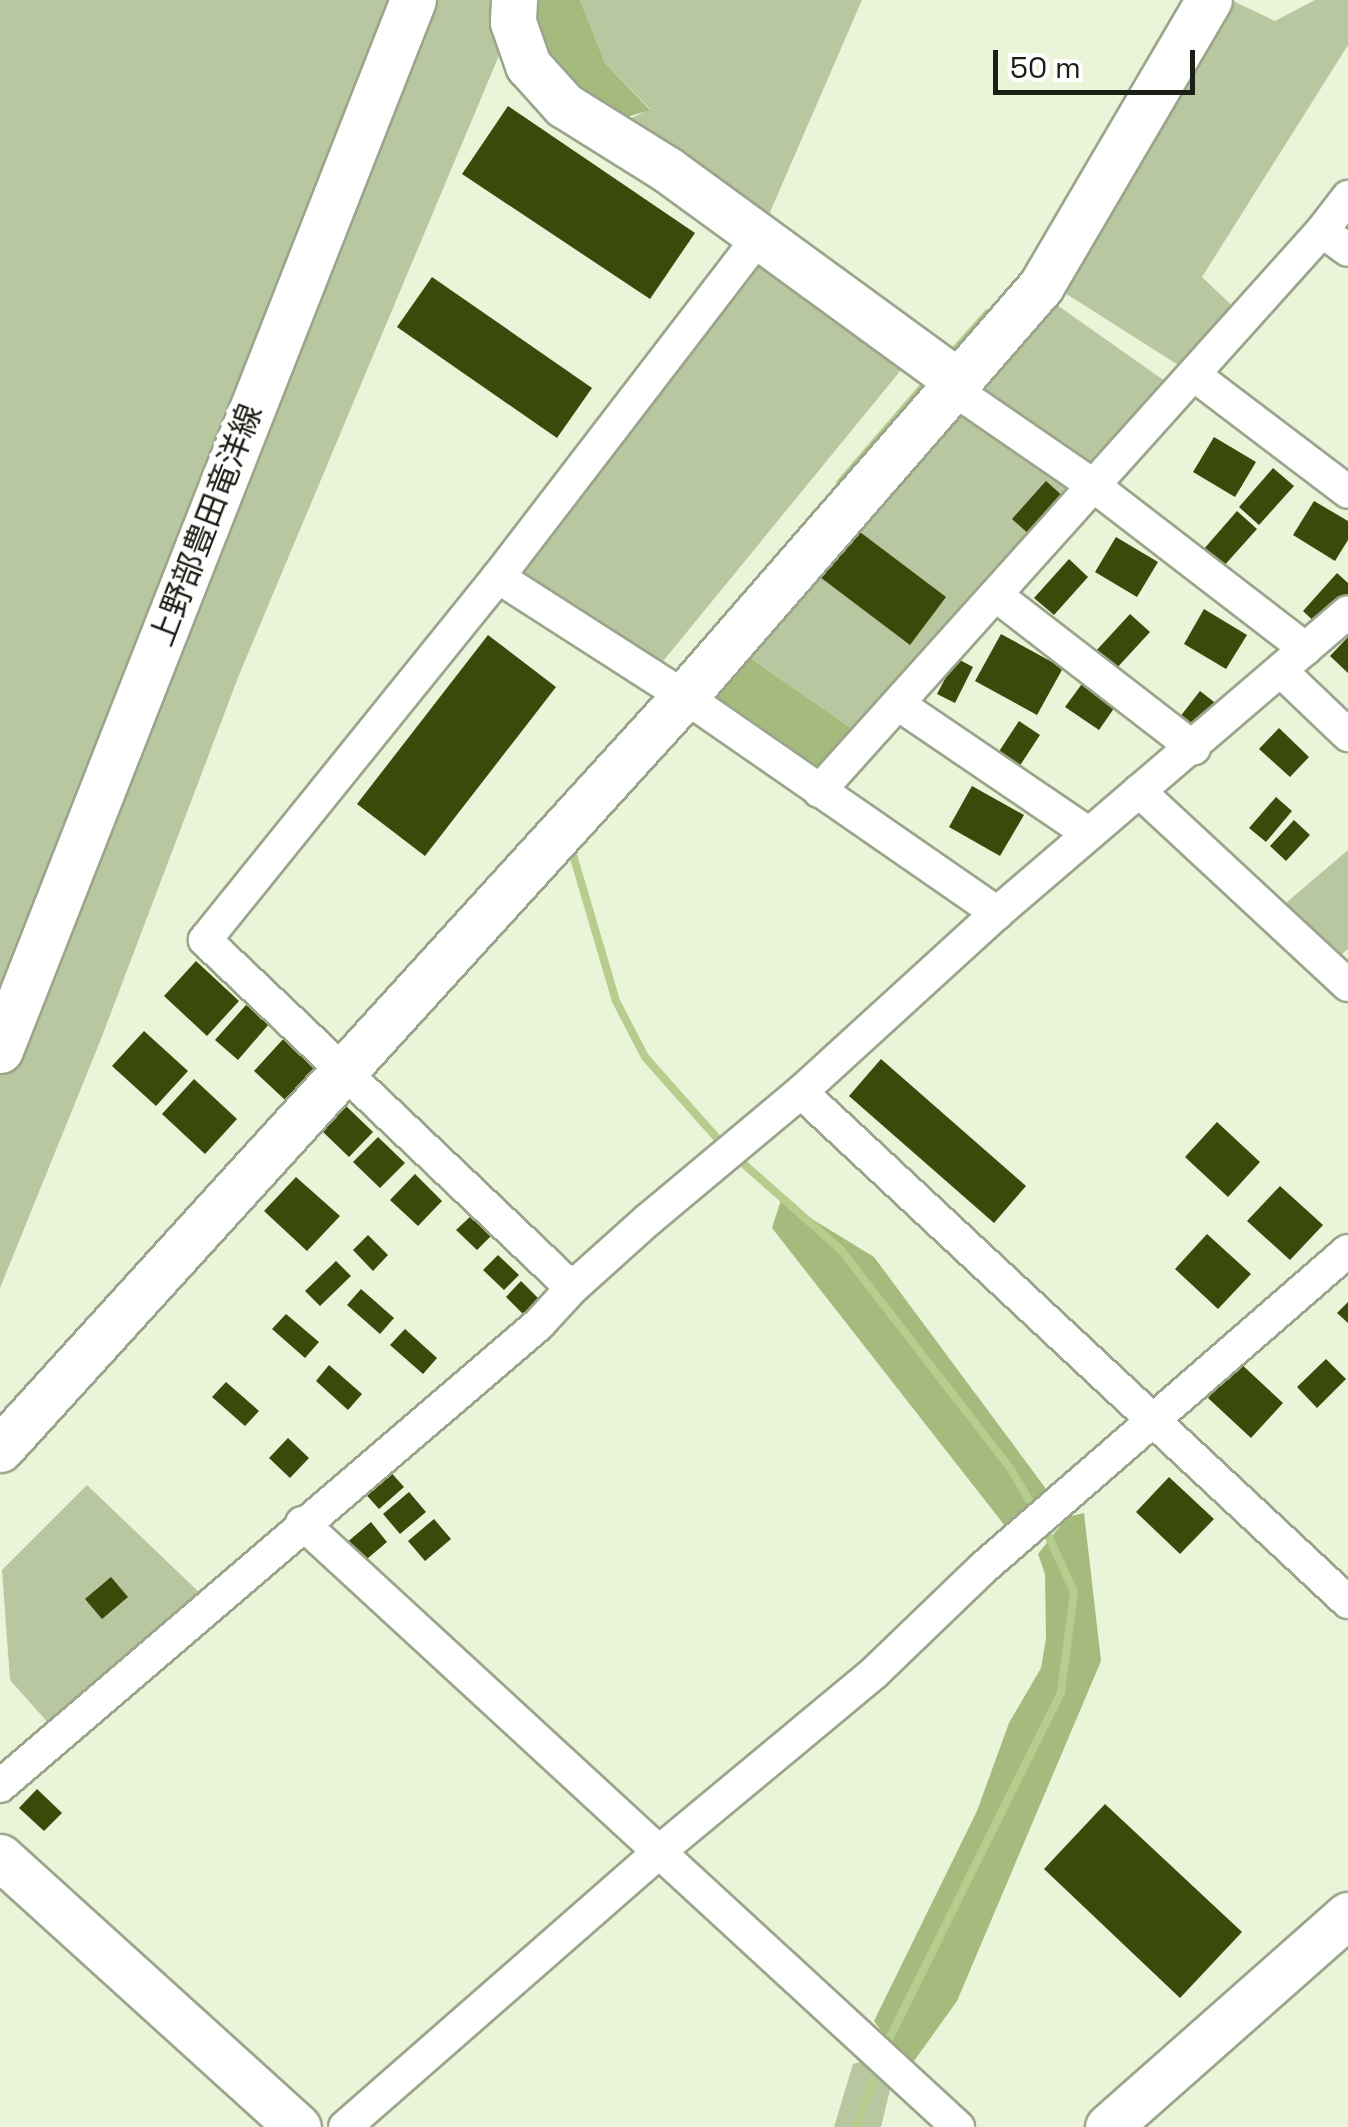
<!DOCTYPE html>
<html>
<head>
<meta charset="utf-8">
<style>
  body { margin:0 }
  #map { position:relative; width:1348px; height:2127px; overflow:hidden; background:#e9f4d8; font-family:"Space Grotesk","Noto Sans JP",sans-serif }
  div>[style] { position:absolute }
  .green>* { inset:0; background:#b8c7a0 }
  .forest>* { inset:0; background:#a5bb7d }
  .stream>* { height:8px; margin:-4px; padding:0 4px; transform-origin:4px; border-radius:4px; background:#b6cd8e }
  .building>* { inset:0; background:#394a0b }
  .roads { filter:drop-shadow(2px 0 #9ba58b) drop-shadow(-2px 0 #9ba58b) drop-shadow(0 2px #9ba58b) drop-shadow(0 -2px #9ba58b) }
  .street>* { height:32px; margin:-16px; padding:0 16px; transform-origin:16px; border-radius:16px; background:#fff }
  .secondary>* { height:45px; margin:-22.5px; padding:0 22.5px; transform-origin:22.5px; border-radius:22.5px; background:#fff }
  span { translate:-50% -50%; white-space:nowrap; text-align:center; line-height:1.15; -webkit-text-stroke:10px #fff; paint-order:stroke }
  .street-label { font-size:32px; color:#1b1f15 }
  .scale { position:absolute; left:993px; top:50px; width:202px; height:45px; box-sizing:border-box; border:5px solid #1b1f15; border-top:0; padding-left:12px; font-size:30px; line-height:35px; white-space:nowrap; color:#1b1f15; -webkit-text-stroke:8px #fff; paint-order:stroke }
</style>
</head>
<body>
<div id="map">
  <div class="green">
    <i style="clip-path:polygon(0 0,518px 0,513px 22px,239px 675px,101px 1039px,0 1288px)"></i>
    <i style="clip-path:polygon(580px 0,862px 0,760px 235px,605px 131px,650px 109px,605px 63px)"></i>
    <i style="clip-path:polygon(1231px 0,1275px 21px,1315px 0,1348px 0,1348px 45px,1202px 277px,1245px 318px,1194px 375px,1057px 288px)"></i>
    <i style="clip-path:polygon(767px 240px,910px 359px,655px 671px,504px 568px)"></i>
    <i style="clip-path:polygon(1047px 298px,1179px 391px,867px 739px,730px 644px)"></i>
    <i style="clip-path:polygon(1348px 850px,1348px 949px,1335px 960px,1280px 908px)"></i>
    <i style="clip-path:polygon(87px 1485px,202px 1595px,59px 1735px,10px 1680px,2px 1570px)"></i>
    <i style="clip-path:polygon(867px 2060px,895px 2069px,881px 2127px,834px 2127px,853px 2064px)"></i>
  </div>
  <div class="forest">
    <i style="clip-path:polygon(519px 0,580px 0,605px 63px,650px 110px,598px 126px,528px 65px)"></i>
    <i style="clip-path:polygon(730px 644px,867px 739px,819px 791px,689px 692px)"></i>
    <i style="clip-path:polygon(781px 1200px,874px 1257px,1058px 1505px,1016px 1540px,772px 1228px)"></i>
    <i style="clip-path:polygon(1084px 1513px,1101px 1661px,957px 2001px,909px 2068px,874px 2021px,977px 1811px,1009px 1723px,1041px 1668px,1046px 1639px,1045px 1574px,1038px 1554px,1067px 1517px)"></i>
  </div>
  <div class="stream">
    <i style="left:948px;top:358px;width:60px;rotate:-48.4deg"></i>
    <i style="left:840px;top:483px;width:136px;rotate:-49.2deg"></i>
    <i style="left:571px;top:848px;width:159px;rotate:73.6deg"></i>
    <i style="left:616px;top:1001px;width:63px;rotate:62.6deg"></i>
    <i style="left:645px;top:1057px;width:118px;rotate:48.4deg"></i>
    <i style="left:737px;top:1158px;width:139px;rotate:41.5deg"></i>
    <i style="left:841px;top:1250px;width:276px;rotate:52.2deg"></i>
    <i style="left:1010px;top:1468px;width:51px;rotate:59.4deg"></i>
    <i style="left:885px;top:2047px;width:396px;rotate:-63.6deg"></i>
    <i style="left:1061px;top:1692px;width:101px;rotate:-82.6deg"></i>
    <i style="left:1074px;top:1592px;width:75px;rotate:-114.5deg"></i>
    <i style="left:856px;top:2127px;width:66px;rotate:-69.6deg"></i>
  </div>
  <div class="building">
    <i style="clip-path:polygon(508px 106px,695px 233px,650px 299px,462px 174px)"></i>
    <i style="clip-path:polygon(432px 277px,592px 388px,557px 438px,397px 327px)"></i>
    <i style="clip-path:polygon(1214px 437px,1256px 462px,1235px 497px,1193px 472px)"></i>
    <i style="clip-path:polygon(1273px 468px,1294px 486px,1259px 525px,1239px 507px)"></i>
    <i style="clip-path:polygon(1046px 481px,1066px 499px,1032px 537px,1012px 519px)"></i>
    <i style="clip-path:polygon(1314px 501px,1348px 521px,1348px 540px,1335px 561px,1293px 535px)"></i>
    <i style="clip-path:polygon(1237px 511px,1257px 529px,1222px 568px,1203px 550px)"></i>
    <i style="clip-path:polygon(852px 526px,946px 597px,910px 645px,816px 574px)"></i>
    <i style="clip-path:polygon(1116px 537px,1158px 562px,1137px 597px,1095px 572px)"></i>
    <i style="clip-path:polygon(1069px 559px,1088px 577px,1054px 615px,1034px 598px)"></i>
    <i style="clip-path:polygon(1337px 573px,1348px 583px,1348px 601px,1322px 629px,1303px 611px)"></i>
    <i style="clip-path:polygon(1204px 609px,1247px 635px,1226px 669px,1184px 644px)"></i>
    <i style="clip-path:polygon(1130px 614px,1150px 632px,1115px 670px,1095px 652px)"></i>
    <i style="clip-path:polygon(1001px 634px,1063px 668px,1037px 715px,975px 681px)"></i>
    <i style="clip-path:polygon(488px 635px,556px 687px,425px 856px,357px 804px)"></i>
    <i style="clip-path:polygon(1348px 637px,1348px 673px,1330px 656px)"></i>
    <i style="clip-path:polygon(956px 658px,973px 667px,955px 703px,937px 694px)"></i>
    <i style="clip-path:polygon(1084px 681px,1117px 704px,1099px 730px,1065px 707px)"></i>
    <i style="clip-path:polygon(1200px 691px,1218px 705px,1194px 736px,1176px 722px)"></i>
    <i style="clip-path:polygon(1019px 721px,1040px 735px,1017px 770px,996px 756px)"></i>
    <i style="clip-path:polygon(1279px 728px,1309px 757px,1290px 777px,1259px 749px)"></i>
    <i style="clip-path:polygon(972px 786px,1024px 815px,1000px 856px,949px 827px)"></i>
    <i style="clip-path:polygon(1276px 797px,1292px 811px,1266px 842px,1249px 828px)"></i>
    <i style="clip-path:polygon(1294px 820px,1310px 835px,1286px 861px,1270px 846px)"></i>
    <i style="clip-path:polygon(196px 961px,239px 1001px,207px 1036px,164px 996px)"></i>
    <i style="clip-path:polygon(246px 1005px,269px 1024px,238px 1060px,215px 1040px)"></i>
    <i style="clip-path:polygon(144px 1031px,188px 1071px,156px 1106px,112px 1066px)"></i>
    <i style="clip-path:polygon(286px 1036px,329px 1076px,297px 1111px,254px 1071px)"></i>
    <i style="clip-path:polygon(881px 1059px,1026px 1186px,994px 1223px,849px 1096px)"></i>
    <i style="clip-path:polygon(194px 1079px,237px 1119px,205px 1154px,162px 1114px)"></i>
    <i style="clip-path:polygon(346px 1106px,373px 1132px,349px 1157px,322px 1131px)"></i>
    <i style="clip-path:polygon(1217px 1122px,1260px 1162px,1228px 1197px,1185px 1157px)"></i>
    <i style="clip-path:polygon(378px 1137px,405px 1163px,380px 1188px,353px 1162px)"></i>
    <i style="clip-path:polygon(415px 1174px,442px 1201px,418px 1226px,390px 1200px)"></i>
    <i style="clip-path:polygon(296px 1177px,340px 1216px,307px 1251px,264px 1211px)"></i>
    <i style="clip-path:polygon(1280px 1186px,1323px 1225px,1290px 1260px,1247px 1221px)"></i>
    <i style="clip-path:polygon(472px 1215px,492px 1235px,477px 1250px,456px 1230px)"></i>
    <i style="clip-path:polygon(1207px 1234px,1251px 1274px,1218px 1309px,1175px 1269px)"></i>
    <i style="clip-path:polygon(368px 1235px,388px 1255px,373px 1271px,353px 1250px)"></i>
    <i style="clip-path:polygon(498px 1255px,519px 1275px,504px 1290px,483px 1270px)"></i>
    <i style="clip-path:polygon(336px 1261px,351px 1276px,320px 1306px,305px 1291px)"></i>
    <i style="clip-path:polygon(521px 1281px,542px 1302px,527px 1318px,506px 1297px)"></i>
    <i style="clip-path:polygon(361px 1289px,394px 1318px,380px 1334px,347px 1305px)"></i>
    <i style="clip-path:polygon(1348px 1302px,1348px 1323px,1337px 1313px)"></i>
    <i style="clip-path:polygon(286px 1314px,319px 1342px,305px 1358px,272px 1329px)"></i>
    <i style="clip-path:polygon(405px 1329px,437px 1358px,423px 1374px,390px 1345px)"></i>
    <i style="clip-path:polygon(1326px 1359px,1346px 1379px,1317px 1408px,1297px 1387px)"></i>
    <i style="clip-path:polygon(1240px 1363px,1283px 1403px,1251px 1438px,1208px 1398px)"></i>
    <i style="clip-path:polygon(329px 1365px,362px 1394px,348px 1410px,316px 1381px)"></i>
    <i style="clip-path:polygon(226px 1382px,259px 1411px,245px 1426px,212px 1397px)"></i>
    <i style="clip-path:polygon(288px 1438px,309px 1458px,290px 1478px,269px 1458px)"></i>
    <i style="clip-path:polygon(387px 1468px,404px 1487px,379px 1509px,362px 1490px)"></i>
    <i style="clip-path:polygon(1169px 1477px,1214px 1519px,1180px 1554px,1136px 1512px)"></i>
    <i style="clip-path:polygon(409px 1492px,426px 1512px,400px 1534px,383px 1514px)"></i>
    <i style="clip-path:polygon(434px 1519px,451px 1539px,425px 1561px,408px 1541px)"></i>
    <i style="clip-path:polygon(371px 1522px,387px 1542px,361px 1564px,345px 1544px)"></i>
    <i style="clip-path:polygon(111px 1577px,128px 1597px,102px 1619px,85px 1599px)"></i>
    <i style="clip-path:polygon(37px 1789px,62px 1813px,44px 1831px,19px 1808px)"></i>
    <i style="clip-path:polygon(1105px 1804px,1242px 1932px,1180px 1998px,1044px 1869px)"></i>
  </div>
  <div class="roads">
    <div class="street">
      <i style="left:1322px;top:231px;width:32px;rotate:36deg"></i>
      <i style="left:1194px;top:375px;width:193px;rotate:37.2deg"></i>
      <i style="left:953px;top:389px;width:171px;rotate:34.5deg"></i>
      <i style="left:1094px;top:486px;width:267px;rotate:37.6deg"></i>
      <i style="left:498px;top:577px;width:233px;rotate:32.7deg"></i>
      <i style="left:694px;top:703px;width:369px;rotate:34.7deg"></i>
      <i style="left:997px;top:596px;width:249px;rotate:37.7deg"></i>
      <i style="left:1281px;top:671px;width:93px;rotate:43.7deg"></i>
      <i style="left:898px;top:704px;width:231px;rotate:34.2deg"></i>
      <i style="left:819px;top:791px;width:753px;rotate:-48.07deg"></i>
      <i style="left:1322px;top:231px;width:43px;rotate:-52.6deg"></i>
      <i style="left:1139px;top:791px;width:285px;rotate:42.9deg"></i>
      <i style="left:801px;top:1092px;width:748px;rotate:43deg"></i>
      <i style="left:572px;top:1288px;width:506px;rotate:-136.52deg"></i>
      <i style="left:205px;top:940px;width:466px;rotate:-51.1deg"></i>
      <i style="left:498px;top:577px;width:431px;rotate:-52.5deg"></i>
      <i style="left:302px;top:1523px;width:892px;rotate:42.64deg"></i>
      <i style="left:0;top:1786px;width:710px;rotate:-40.6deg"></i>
      <i style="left:539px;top:1324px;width:49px;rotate:-47.5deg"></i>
      <i style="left:572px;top:1288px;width:103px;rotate:-41.9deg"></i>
      <i style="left:649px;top:1219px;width:198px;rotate:-39.9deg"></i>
      <i style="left:801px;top:1092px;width:265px;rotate:-42.4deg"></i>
      <i style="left:997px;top:913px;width:462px;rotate:-40.6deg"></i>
      <i style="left:345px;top:2127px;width:420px;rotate:-41.2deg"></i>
      <i style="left:661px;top:1850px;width:277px;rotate:-39.7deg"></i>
      <i style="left:874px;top:1673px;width:151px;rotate:-43.9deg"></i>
      <i style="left:983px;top:1568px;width:483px;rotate:-41deg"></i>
    </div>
    <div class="secondary">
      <i style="left:514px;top:0;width:22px;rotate:93deg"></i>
      <i style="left:513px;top:22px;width:46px;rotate:70.8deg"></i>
      <i style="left:528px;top:65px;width:54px;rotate:48deg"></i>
      <i style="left:564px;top:105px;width:123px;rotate:32deg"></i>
      <i style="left:668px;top:170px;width:360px;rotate:36.1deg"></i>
      <i style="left:0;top:1050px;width:1128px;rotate:-68.53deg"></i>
      <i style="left:0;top:1449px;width:1014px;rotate:-47.72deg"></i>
      <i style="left:682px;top:699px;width:547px;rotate:-49deg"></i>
      <i style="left:1041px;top:286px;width:332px;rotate:-59.6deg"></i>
      <i style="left:0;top:1857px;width:402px;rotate:42.2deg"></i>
      <i style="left:1108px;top:2127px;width:320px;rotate:-41.5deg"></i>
    </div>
  </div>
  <div class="street-label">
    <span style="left:206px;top:525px;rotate:-69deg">上野部豊田竜洋線</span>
  </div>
  <div class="scale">50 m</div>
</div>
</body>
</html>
